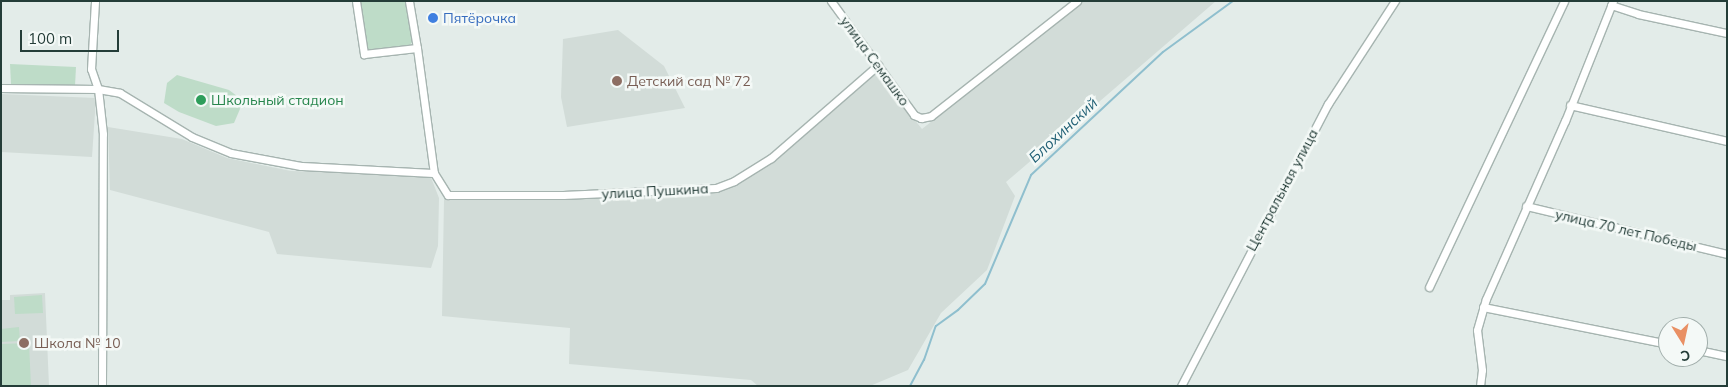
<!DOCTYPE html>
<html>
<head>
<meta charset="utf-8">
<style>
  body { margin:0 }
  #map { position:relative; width:1728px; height:387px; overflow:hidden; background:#e3ece9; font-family:Mulish,sans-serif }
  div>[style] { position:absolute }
  .built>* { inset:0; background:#d2dcd8 }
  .green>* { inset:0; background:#bedcc8 }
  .stream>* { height:2px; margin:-1px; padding:0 1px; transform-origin:1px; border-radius:1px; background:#8fbfce }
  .roads { filter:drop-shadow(1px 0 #a6b4b0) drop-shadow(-1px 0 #a6b4b0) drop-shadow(0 1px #a6b4b0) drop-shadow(0 -1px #a6b4b0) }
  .minor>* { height:7px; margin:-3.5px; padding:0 3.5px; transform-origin:3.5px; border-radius:3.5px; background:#fff }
  .dots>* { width:14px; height:14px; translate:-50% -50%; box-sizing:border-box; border:2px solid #f4f9f7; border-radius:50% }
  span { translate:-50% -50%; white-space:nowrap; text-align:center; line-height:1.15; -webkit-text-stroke:5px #f4f9f7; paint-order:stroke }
  .shop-label { font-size:14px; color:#366cbe }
  .left { translate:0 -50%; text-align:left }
  .street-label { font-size:14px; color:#243d38 }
  .education-label { font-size:14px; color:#785e54 }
  .leisure-label { font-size:14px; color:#27864d }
  .water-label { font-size:15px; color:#216075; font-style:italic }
  .frame { position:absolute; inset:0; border:2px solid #243d38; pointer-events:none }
  .north { position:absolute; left:1658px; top:317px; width:50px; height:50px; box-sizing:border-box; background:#f4f9f7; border:1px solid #a1aeab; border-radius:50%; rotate:170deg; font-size:14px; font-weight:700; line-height:20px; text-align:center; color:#243d38 }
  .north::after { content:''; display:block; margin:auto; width:18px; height:22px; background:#e99064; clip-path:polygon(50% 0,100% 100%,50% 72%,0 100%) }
  .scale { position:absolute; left:20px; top:30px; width:99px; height:22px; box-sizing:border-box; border:2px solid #243d38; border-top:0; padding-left:6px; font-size:15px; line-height:18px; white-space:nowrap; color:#243d38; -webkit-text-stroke:4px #f4f9f7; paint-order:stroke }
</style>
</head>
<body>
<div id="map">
  <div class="built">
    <i style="clip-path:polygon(1084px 1px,1216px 1px,1006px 182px,1015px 196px,987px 270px,941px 313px,908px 370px,870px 386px,758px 386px,751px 380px,569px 364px,570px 328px,442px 316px,444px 199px,563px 199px,680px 192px,736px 181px,875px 71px,922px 129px)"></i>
    <i style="clip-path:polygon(618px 30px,664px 66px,685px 108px,567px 127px,561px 97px,563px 39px)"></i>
    <i style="clip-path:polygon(1px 94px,96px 98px,92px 157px,1px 152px)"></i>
    <i style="clip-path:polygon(108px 127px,182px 139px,227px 158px,291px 171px,430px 175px,439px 198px,438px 246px,431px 268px,277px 254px,269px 232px,110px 190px)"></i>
    <i style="clip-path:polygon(45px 293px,49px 386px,1px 386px,1px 300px,10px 300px,10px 295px)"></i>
  </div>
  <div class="green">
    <i style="clip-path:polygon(359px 1px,406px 1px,413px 41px,409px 46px,370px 51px,366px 46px)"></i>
    <i style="clip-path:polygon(10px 64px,76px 67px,75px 86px,11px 84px)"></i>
    <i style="clip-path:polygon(177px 75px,229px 90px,237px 96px,240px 109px,234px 123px,216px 126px,179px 112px,164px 103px,167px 83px)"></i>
    <i style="clip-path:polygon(42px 295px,43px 313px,15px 314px,14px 297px)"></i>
    <i style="clip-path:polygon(19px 327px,20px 341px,1px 342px,1px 329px)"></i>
    <i style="clip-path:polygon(29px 343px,31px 386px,1px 386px,1px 344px)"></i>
  </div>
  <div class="stream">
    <i style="left:910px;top:386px;width:30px;rotate:-62deg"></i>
    <i style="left:924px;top:360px;width:36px;rotate:-71deg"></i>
    <i style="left:936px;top:326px;width:27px;rotate:-36deg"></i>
    <i style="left:958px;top:310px;width:37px;rotate:-44deg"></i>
    <i style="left:985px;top:284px;width:118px;rotate:-67.1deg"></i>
    <i style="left:1031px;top:175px;width:180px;rotate:-43deg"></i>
    <i style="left:1163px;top:52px;width:87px;rotate:-36.1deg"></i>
  </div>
  <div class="roads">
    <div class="minor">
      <i style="left:356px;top:1px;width:54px;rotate:81.4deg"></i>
      <i style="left:364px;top:54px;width:53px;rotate:-6.5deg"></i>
      <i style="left:417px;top:48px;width:48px;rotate:-99.7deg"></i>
      <i style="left:831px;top:1px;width:141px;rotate:53.9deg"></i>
      <i style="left:914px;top:115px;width:8px;rotate:23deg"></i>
      <i style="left:921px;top:118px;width:10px;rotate:-11deg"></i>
      <i style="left:931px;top:116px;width:186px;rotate:-38.2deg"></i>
      <i style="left:1611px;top:5px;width:28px;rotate:18deg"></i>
      <i style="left:1638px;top:14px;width:91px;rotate:12.1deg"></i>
      <i style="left:417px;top:48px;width:126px;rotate:82.3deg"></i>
      <i style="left:434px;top:173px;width:26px;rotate:58deg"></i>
      <i style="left:448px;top:195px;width:115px"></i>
      <i style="left:563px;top:195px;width:153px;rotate:-2.6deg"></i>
      <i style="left:716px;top:188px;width:19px;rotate:-21deg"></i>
      <i style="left:734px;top:181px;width:44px;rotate:-31.9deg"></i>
      <i style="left:771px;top:158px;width:142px;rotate:-41deg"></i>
      <i style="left:1px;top:88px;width:97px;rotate:0.6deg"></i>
      <i style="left:98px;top:89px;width:21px;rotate:-109deg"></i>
      <i style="left:91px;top:69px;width:68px;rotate:-86.6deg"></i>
      <i style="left:1570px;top:105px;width:161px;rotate:12.9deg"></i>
      <i style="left:1526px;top:206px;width:207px;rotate:13.4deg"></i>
      <i style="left:1429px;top:287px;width:316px;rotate:-64.7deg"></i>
      <i style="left:1483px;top:307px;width:189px;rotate:11.3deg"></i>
      <i style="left:1698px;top:350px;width:30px;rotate:12deg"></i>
      <i style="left:102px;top:386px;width:252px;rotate:-89.8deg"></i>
      <i style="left:103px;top:134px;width:45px;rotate:-96.3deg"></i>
      <i style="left:98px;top:89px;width:22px;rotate:10deg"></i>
      <i style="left:120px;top:93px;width:84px;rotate:31.4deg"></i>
      <i style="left:192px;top:137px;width:42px;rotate:22.3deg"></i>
      <i style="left:231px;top:153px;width:71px;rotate:10.5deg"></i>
      <i style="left:301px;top:166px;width:133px;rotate:3deg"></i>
      <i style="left:1181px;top:386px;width:318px;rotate:-62.5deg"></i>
      <i style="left:1328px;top:104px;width:123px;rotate:-57deg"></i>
      <i style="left:1480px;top:386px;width:16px;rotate:-83deg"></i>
      <i style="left:1482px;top:370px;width:40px;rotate:-97.1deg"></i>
      <i style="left:1477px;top:330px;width:32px;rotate:-74deg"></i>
      <i style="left:1486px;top:299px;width:195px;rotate:-66.1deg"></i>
      <i style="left:1565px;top:121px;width:129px;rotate:-68.2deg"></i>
    </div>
  </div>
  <div class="dots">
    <i style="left:433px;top:18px;background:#3f7fe0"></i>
    <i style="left:617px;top:81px;background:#8d6e63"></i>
    <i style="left:201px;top:100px;background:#2e9e5b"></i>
    <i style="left:24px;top:343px;background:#8d6e63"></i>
  </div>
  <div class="shop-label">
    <span class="left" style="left:443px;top:18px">Пятёрочка</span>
  </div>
  <div class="street-label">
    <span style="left:875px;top:61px;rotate:54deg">улица Семашко</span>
    <span style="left:1282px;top:190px;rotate:-62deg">Центральная улица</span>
    <span style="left:655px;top:191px;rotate:-3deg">улица Пушкина</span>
    <span style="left:1626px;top:230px;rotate:13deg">улица 70 лет Победы</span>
  </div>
  <div class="education-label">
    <span class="left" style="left:627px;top:81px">Детский сад № 72</span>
    <span class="left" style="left:34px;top:343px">Школа № 10</span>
  </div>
  <div class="leisure-label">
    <span class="left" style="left:211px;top:100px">Школьный стадион</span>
  </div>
  <div class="water-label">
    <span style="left:1063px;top:130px;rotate:-43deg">Блохинский</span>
  </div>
  <div class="frame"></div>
  <div class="north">С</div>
  <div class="scale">100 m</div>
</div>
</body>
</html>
